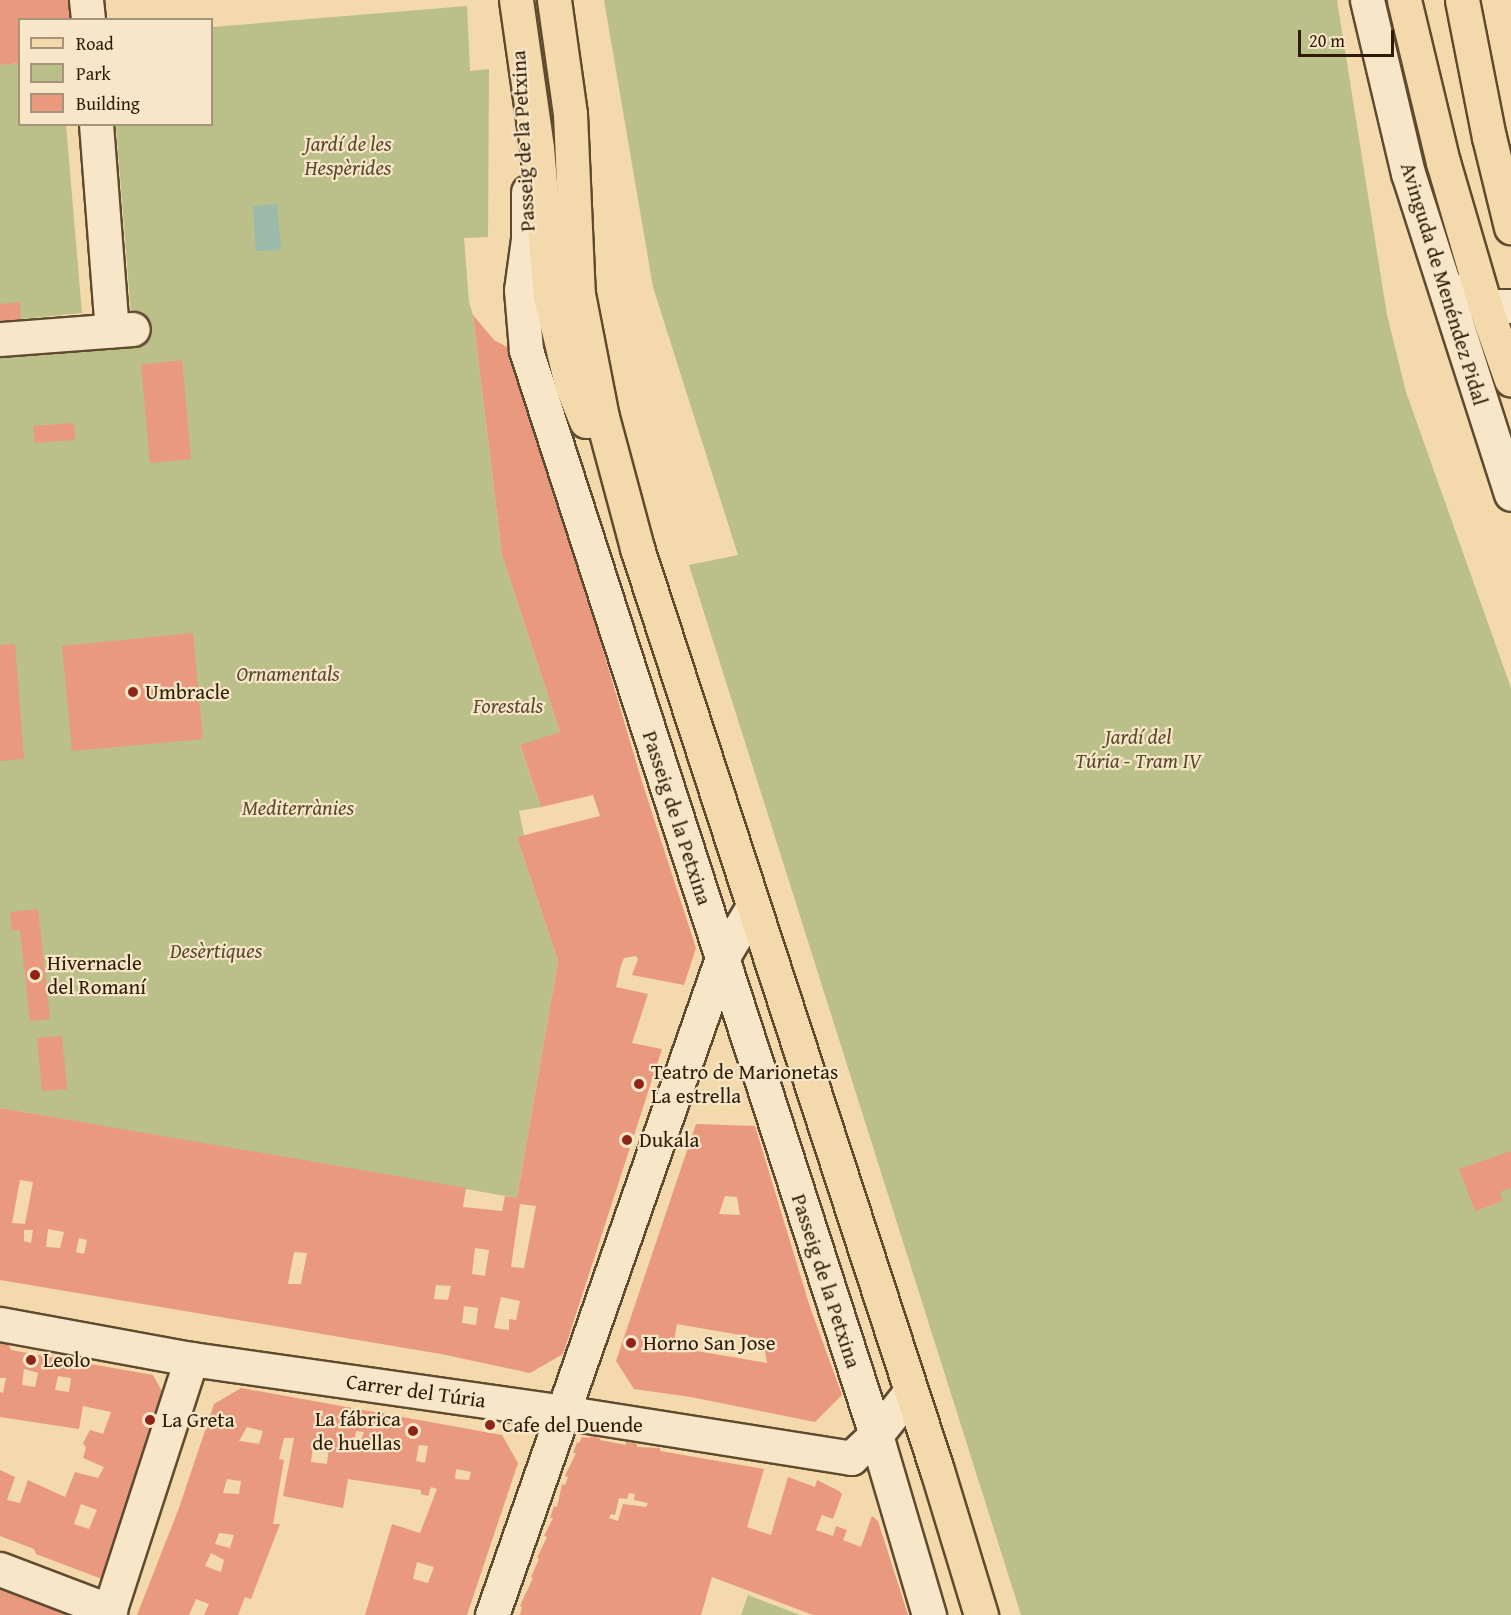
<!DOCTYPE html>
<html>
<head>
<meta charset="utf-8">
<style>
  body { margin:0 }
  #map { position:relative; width:1511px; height:1615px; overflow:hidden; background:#f3d9ab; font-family:"Gentium Book Plus",serif }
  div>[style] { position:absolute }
  .green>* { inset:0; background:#bbbf89 }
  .water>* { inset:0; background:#9bbaaa }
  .building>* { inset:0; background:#e8997e }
  .roads { filter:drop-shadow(2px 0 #5e4a2e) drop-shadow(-2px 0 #5e4a2e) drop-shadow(0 2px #5e4a2e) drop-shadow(0 -2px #5e4a2e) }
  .street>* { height:33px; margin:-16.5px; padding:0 16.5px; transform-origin:16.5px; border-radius:16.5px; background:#f7e6c8 }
  .primary>* { height:33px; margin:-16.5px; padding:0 16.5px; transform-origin:16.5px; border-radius:16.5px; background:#f3d9ab }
  .dots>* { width:16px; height:16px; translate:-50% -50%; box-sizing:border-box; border:3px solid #f7e6c8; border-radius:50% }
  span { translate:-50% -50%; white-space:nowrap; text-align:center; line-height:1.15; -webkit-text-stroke:4.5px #f7e6c8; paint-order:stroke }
  .street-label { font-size:21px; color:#2d1b05 }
  .park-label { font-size:21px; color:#584c2d; font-style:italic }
  .poi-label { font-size:21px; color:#2d1b05 }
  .left { translate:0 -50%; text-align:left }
  .right { translate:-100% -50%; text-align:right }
  .legend { position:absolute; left:18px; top:18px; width:195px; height:108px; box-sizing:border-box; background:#f7e6c8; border:2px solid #a6957a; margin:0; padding:8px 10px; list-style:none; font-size:18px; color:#2d1b05 }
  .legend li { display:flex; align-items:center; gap:12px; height:30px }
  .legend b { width:30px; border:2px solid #a6957a }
  .scale { position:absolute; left:1298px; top:30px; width:96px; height:27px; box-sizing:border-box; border:3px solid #2d1b05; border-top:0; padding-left:8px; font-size:18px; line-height:21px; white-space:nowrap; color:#2d1b05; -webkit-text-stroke:4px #f7e6c8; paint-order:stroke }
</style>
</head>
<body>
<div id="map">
  <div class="green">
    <i style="clip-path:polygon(604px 0,1337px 0,1387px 315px,1406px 392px,1511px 688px,1511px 1615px,1021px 1615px,689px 565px,738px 555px,653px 287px)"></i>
    <i style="clip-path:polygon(467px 6px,470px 71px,489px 69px,488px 237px,464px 238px,469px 302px,473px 315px,502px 555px,560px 732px,520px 746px,541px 807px,519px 811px,524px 835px,517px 837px,558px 961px,517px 1198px,0 1108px,0 350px,133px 339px,116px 125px,212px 124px,212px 27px)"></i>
    <i style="clip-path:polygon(19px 63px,20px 124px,66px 125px,82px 313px,0 321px,0 65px)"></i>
    <i style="clip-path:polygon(748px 1595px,800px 1615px,741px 1615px)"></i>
  </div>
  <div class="water">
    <i style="clip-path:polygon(277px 204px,281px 250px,256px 251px,253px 206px)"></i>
  </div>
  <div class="building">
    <i style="clip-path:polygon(0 0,74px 0,76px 20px,20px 20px,20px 63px,0 65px)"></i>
    <i style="clip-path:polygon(20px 302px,21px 319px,0 321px,0 304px)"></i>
    <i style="clip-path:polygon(evenodd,473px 315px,494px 340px,507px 347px,561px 509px,643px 785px,696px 948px,684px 985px,632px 975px,638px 959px,636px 956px,624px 958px,621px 965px,616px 987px,648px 994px,632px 1043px,662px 1049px,563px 1354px,530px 1373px,441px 1354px,0 1280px,0 1108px,466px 1188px,463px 1207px,502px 1211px,505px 1196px,517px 1198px,558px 961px,517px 837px,600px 816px,593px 795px,541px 807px,520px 745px,560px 732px,502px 555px,473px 315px,20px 1180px,33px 1182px,25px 1224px,12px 1223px,20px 1180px,473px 315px,520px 1204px,536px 1206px,524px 1268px,511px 1267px,520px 1204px,473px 315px,48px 1229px,64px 1232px,60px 1248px,46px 1247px,48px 1229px,473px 315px,24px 1230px,33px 1230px,31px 1243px,24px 1241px,24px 1230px,473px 315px,79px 1238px,87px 1240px,84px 1254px,76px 1252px,79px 1238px,473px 315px,475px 1248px,489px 1250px,485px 1276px,472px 1274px,475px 1248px,473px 315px,294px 1252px,307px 1253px,301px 1284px,288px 1284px,294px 1252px,473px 315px,436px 1285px,451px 1286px,448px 1300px,434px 1299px,436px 1285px,473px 315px,501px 1297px,520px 1301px,516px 1320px,509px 1319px,509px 1330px,494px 1328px,501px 1297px,473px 315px,464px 1306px,478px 1308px,476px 1325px,462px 1323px,464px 1306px)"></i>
    <i style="clip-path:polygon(182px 360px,191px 459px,150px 463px,141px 365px)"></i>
    <i style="clip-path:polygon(74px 423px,75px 440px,35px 443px,33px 426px)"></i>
    <i style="clip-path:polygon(193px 633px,203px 739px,72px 751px,62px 646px)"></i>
    <i style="clip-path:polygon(15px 644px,24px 759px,0 761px,0 645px)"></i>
    <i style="clip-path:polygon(38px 909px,50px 1019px,30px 1021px,20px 930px,12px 931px,10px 912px)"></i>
    <i style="clip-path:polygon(62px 1036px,67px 1089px,42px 1091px,37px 1038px)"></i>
    <i style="clip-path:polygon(evenodd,696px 1124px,755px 1126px,810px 1307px,842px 1395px,815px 1422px,691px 1397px,634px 1389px,616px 1361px,696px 1124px,725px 1196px,737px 1197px,740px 1215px,719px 1214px,725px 1196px,696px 1124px,677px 1324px,763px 1339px,767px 1363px,673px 1347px,677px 1324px)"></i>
    <i style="clip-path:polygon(1511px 1151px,1511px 1188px,1500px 1192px,1503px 1201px,1475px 1211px,1459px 1169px)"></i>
    <i style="clip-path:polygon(evenodd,0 1341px,7px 1342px,11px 1350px,153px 1375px,168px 1402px,102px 1579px,36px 1554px,34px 1549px,0 1536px,0 1470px,15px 1477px,7px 1500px,20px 1503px,28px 1480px,65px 1497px,75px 1472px,98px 1478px,104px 1467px,83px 1458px,86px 1448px,83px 1443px,90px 1430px,103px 1434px,111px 1412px,83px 1406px,79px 1429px,0 1417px,0 1392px,3px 1393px,6px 1378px,0 1378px,0 1341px,24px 1369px,38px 1373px,35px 1387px,22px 1385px,24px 1369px,0 1341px,58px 1376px,71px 1378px,69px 1392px,55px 1390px,58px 1376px,0 1341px,81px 1504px,97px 1510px,89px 1529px,74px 1524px,81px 1504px)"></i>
    <i style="clip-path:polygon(evenodd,241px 1388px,502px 1435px,518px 1463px,467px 1615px,365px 1615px,392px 1524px,420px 1533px,437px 1489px,431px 1487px,428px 1496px,421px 1494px,421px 1490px,348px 1479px,343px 1508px,283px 1496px,294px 1438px,284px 1438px,279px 1459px,284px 1460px,273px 1524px,280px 1524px,251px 1599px,245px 1597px,238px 1615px,204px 1615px,209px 1604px,196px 1599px,189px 1615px,137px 1615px,179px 1508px,214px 1404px,241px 1388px,247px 1427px,263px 1431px,259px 1444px,239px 1441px,247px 1427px,241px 1388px,356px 1431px,364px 1432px,358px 1449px,353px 1448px,356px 1431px,241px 1388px,313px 1445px,329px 1446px,327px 1464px,311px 1462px,313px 1445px,241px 1388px,419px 1445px,428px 1446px,425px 1463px,416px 1461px,419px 1445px,241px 1388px,456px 1469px,471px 1472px,469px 1480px,455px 1479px,456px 1469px,241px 1388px,227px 1479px,241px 1481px,239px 1494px,223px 1493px,227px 1479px,241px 1388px,219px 1533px,234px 1535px,230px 1548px,215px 1544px,219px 1533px,241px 1388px,211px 1553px,224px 1560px,221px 1572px,205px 1566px,211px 1553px,241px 1388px,417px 1562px,434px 1567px,428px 1583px,413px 1579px,417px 1562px)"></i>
    <i style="clip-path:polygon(evenodd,590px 1436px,600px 1438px,600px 1440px,626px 1445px,626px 1442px,637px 1444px,637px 1447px,660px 1448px,660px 1451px,666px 1452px,764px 1469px,747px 1527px,771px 1535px,788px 1477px,815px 1487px,817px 1480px,839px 1491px,842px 1494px,833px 1519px,822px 1515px,816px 1530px,833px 1536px,836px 1526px,847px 1530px,843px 1540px,861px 1547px,872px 1516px,878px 1521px,908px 1615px,813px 1615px,712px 1577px,701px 1615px,520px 1615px,522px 1607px,520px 1606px,533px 1578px,531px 1577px,539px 1559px,537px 1558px,547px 1537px,544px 1536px,553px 1518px,550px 1518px,554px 1506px,557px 1507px,562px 1484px,565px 1485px,568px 1477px,565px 1476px,576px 1453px,573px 1453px,577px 1442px,579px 1443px,582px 1437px,590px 1438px,590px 1436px,629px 1493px,635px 1494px,634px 1500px,648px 1503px,646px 1507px,623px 1504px,618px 1521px,609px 1518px,611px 1514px,615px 1515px,619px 1498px,627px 1499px,629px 1493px)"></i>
    <i style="clip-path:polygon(0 1589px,71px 1615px,0 1615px)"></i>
  </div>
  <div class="roads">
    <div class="street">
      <i style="left:86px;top:0;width:20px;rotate:84deg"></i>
      <i style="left:1367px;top:0;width:178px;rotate:76.7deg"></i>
      <i style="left:1408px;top:173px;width:337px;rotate:72.2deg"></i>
      <i style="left:96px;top:124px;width:207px;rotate:85.6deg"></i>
      <i style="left:528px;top:192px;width:47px;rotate:90deg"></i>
      <i style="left:528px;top:239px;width:51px;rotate:97.8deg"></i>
      <i style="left:521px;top:290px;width:60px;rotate:85.2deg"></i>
      <i style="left:526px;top:350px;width:1140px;rotate:72.12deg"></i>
      <i style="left:876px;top:1435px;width:188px;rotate:73.6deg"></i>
      <i style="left:1463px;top:290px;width:13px;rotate:48deg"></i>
      <i style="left:1472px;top:300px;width:14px;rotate:25deg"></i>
      <i style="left:1485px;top:306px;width:26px"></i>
      <i style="left:0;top:339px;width:133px;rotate:-4.3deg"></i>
      <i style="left:0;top:1324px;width:194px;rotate:10.4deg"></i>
      <i style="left:191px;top:1359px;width:375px;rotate:8.1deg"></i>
      <i style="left:562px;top:1412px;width:293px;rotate:9deg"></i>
      <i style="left:851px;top:1458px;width:34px;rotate:-43deg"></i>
      <i style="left:876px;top:1435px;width:56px;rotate:-51.5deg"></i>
      <i style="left:0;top:1569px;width:118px;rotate:20.9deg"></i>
      <i style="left:108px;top:1615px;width:269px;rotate:-72deg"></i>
      <i style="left:492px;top:1615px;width:696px;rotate:-70.71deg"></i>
      <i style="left:722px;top:958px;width:58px;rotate:-59deg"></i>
    </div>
    <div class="primary">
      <i style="left:516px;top:0;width:149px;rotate:81.9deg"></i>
      <i style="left:537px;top:148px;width:149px;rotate:85deg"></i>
      <i style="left:550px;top:296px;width:90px;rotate:76.6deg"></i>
      <i style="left:571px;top:384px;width:40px;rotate:68deg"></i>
      <i style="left:554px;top:0;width:115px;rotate:82deg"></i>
      <i style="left:570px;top:114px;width:180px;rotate:87.5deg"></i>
      <i style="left:578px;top:294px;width:125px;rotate:79deg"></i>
      <i style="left:602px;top:417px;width:136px;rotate:75deg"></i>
      <i style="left:637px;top:548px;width:970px;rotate:71.98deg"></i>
      <i style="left:937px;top:1470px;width:152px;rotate:73.1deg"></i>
      <i style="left:1404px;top:0;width:167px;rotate:76.5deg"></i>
      <i style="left:1443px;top:162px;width:150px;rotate:73.7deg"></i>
      <i style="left:1485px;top:306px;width:78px;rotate:70.6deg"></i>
      <i style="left:1462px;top:0;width:140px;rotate:78.9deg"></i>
      <i style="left:1489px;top:137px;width:93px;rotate:76.3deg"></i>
    </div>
  </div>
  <div class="dots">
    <i style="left:133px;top:692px;background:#8f2418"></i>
    <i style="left:35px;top:975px;background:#8f2418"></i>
    <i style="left:639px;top:1084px;background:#8f2418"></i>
    <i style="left:627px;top:1140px;background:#8f2418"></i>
    <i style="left:631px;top:1343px;background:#8f2418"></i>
    <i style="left:31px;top:1360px;background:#8f2418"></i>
    <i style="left:150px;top:1420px;background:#8f2418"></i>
    <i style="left:490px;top:1425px;background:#8f2418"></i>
    <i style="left:413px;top:1431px;background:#8f2418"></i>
  </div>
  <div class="street-label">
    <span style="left:523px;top:141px;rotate:-93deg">Passeig de la Petxina</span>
    <span style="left:1444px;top:284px;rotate:73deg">Avinguda de Menéndez Pidal</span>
    <span style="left:677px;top:818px;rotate:72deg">Passeig de la Petxina</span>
    <span style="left:826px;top:1281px;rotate:72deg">Passeig de la Petxina</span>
    <span style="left:416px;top:1391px;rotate:8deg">Carrer del Túria</span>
  </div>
  <div class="park-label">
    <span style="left:348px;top:156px">Jardí de les<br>Hespèrides</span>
    <span style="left:288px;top:674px">Ornamentals</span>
    <span style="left:508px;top:706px">Forestals</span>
    <span style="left:1138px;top:749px">Jardí del<br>Túria - Tram IV</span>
    <span style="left:298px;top:808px">Mediterrànies</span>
    <span style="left:216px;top:951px">Desèrtiques</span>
  </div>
  <div class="poi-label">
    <span class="left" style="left:145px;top:692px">Umbracle</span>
    <span class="left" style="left:47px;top:975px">Hivernacle<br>del Romaní</span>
    <span class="left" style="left:651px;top:1084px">Teatro de Marionetas<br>La estrella</span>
    <span class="left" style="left:639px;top:1140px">Dukala</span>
    <span class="left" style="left:643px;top:1343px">Horno San Jose</span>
    <span class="left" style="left:43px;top:1360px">Leolo</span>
    <span class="right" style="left:401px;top:1431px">La fábrica<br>de huellas</span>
    <span class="left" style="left:162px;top:1420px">La Greta</span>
    <span class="left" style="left:502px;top:1425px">Cafe del Duende</span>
  </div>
  <ul class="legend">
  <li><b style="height:8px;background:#f3d9ab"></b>Road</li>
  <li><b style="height:16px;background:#bbbf89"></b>Park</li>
  <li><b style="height:16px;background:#e8997e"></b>Building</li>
  </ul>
  <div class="scale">20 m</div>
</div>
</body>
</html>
